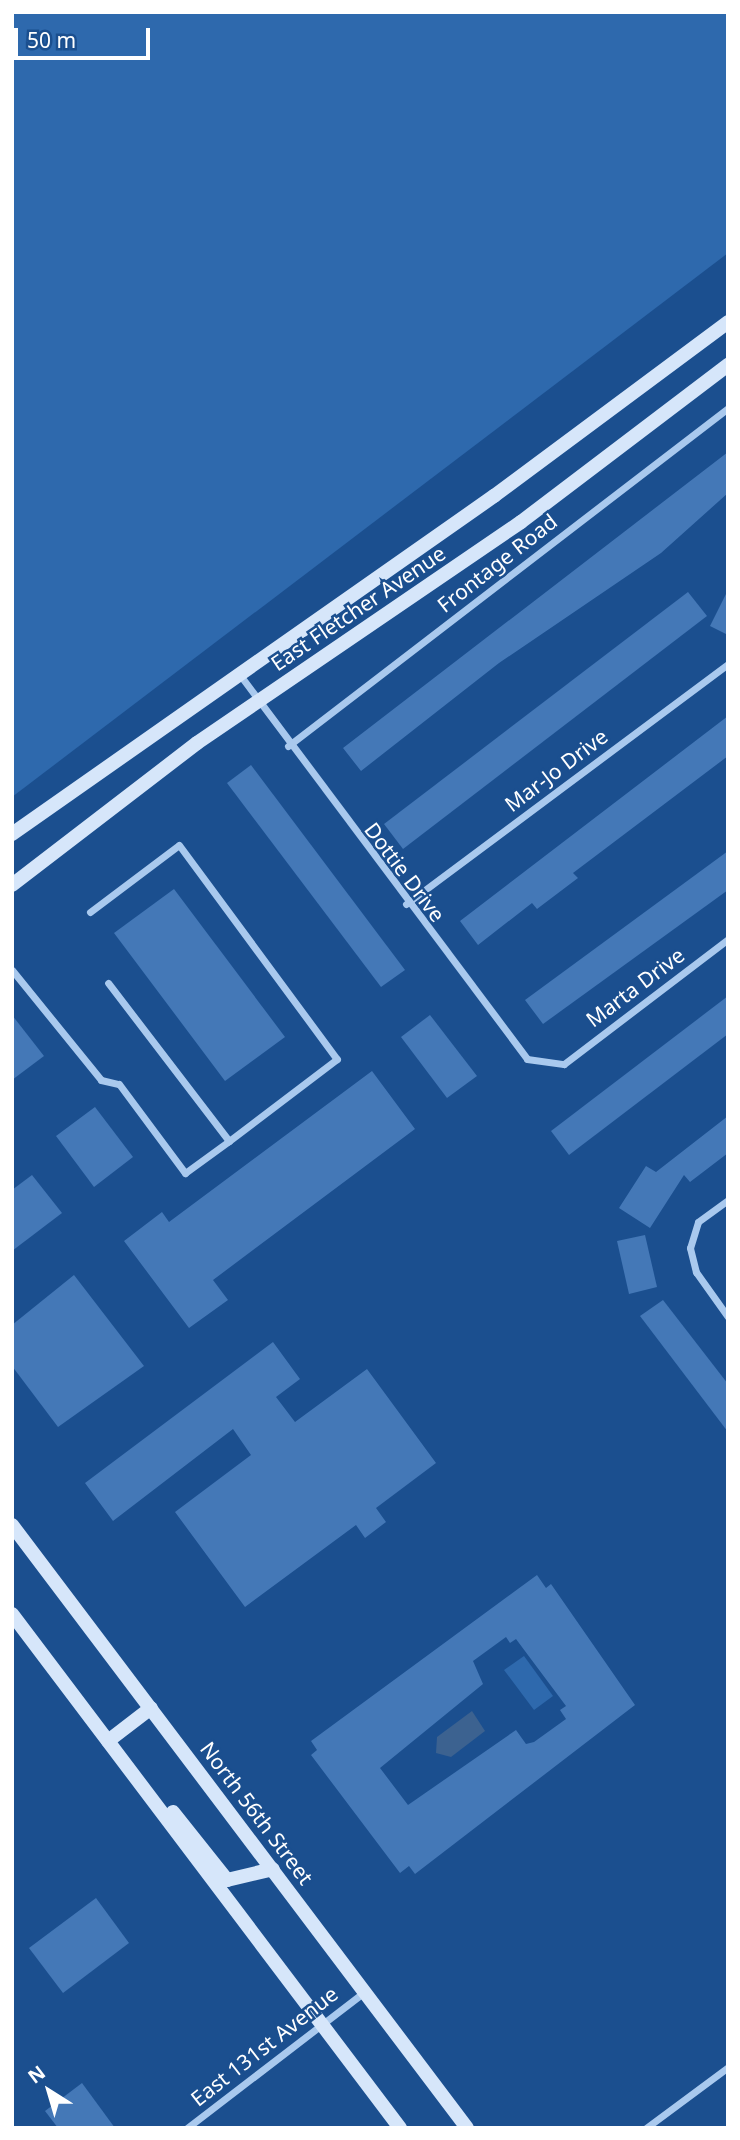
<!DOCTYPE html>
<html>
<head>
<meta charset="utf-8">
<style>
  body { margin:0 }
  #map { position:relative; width:740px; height:2140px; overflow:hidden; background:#1b4f8f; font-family:"Noto Sans",sans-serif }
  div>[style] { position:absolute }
  .green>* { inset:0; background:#2e69ad }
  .water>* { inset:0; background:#3c6290 }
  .building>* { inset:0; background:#4478b7 }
  .street>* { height:7px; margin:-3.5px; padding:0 3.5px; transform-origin:3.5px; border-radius:3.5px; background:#a9c9ee }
  .secondary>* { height:14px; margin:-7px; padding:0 7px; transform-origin:7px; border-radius:7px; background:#d6e6fa }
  span { translate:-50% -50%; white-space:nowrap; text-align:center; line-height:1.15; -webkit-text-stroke:5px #1b4f8f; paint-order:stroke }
  .street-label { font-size:21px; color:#fff }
  .frame { position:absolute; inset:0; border:14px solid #fff; pointer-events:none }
  .north { position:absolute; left:14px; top:2056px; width:70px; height:70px; -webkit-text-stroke:5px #1b4f8f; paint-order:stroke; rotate:323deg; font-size:19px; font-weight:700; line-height:28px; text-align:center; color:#fff }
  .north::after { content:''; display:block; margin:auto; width:24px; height:32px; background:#fff; clip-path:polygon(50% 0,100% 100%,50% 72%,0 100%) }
  .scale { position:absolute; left:14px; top:28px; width:136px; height:32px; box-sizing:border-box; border:4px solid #fff; border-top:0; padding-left:9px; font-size:21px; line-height:24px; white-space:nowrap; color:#fff; -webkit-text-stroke:5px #1b4f8f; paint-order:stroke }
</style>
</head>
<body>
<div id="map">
  <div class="green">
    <i style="clip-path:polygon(12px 12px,728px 12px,728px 253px,12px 797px)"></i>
    <i style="clip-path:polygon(524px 1656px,553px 1696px,534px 1710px,504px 1670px)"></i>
  </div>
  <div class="water">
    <i style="clip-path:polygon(472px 1711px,485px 1731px,451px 1757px,436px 1753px,437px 1737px)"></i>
  </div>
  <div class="building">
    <i style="clip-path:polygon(728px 452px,728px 493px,661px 553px,499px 663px,361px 771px,343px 748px)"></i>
    <i style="clip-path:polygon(728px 590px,728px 635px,710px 626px)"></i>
    <i style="clip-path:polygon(688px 592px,707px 616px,403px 849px,384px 824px)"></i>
    <i style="clip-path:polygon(728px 716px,728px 756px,573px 873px,578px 878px,537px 909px,532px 903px,478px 945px,460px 921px)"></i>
    <i style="clip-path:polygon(251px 765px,405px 970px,381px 987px,227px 783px)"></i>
    <i style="clip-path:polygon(728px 851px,728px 890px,543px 1024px,525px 1000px)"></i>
    <i style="clip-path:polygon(174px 889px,285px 1037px,225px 1081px,114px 933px)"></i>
    <i style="clip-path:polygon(728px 996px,728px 1034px,569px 1155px,551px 1131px)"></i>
    <i style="clip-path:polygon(12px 1015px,44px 1056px,12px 1080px)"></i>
    <i style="clip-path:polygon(430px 1015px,477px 1076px,447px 1098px,401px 1037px)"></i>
    <i style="clip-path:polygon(372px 1071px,415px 1129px,213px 1280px,228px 1300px,189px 1328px,124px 1241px,162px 1212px,169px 1222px)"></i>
    <i style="clip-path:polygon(95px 1107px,133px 1157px,94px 1187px,56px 1136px)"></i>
    <i style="clip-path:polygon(728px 1116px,728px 1153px,690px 1182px,684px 1175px,650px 1228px,619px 1208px,646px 1166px,656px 1172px)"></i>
    <i style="clip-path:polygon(32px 1175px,62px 1213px,12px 1251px,12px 1190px)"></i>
    <i style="clip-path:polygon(645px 1235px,657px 1287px,629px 1294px,617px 1241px)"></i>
    <i style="clip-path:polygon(74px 1275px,144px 1366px,58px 1427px,12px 1366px,12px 1325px)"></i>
    <i style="clip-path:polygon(663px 1300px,728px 1384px,728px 1432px,640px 1316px)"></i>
    <i style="clip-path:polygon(273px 1342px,300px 1379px,276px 1397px,295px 1422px,367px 1369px,436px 1463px,376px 1508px,386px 1522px,365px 1538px,356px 1525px,245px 1607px,175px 1512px,251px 1455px,233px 1429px,113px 1521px,85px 1483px)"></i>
    <i style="clip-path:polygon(evenodd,537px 1575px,546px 1588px,551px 1584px,635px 1705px,415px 1874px,409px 1866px,400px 1873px,311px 1755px,317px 1750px,311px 1741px,537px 1575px,506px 1637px,510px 1643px,516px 1639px,566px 1706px,560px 1710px,566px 1719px,534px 1742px,526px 1744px,516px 1730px,408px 1805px,380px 1768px,483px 1684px,473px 1661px,506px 1637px)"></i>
    <i style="clip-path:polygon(96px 1898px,129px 1943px,63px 1993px,29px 1948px)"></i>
    <i style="clip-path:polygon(82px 2083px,115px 2128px,58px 2128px,45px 2111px)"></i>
  </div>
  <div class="street">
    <i style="left:240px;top:675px;width:479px;rotate:53.2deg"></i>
    <i style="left:527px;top:1059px;width:37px;rotate:8deg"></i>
    <i style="left:564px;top:1064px;width:206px;rotate:-37.3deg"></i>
    <i style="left:288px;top:746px;width:555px;rotate:-37.53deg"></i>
    <i style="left:406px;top:904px;width:402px;rotate:-36.7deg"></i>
    <i style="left:90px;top:912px;width:111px;rotate:-37deg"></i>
    <i style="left:179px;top:845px;width:266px;rotate:53.6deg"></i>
    <i style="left:337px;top:1059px;width:136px;rotate:142.8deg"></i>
    <i style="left:229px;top:1141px;width:199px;rotate:-127.4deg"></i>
    <i style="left:12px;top:970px;width:141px;rotate:51deg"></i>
    <i style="left:101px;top:1080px;width:18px;rotate:13deg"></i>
    <i style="left:119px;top:1084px;width:111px;rotate:53.4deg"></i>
    <i style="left:185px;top:1173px;width:54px;rotate:-36deg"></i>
    <i style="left:728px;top:1200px;width:37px;rotate:144deg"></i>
    <i style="left:698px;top:1222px;width:27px;rotate:107deg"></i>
    <i style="left:690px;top:1248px;width:25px;rotate:76deg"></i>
    <i style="left:696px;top:1272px;width:55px;rotate:54.6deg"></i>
    <i style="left:187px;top:2128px;width:222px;rotate:-37.5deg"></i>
    <i style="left:646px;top:2128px;width:102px;rotate:-36.6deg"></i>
  </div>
  <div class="secondary">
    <i style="left:12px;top:834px;width:589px;rotate:-35.04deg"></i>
    <i style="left:494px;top:496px;width:292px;rotate:-36.6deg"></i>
    <i style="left:12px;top:885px;width:233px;rotate:-37.5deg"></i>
    <i style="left:197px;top:743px;width:392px;rotate:-34.3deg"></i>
    <i style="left:521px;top:522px;width:260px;rotate:-37.2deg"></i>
    <i style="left:12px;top:1525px;width:755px;rotate:52.96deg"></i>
    <i style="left:12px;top:1614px;width:644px;rotate:52.95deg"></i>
    <i style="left:108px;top:1741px;width:54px;rotate:-37.5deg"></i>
    <i style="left:173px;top:1812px;width:87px;rotate:51.5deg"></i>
    <i style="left:227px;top:1880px;width:47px;rotate:-13.4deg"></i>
  </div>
  <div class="street-label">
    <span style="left:497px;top:563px;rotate:-38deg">Frontage Road</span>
    <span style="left:358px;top:608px;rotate:-34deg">East Fletcher Avenue</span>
    <span style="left:556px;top:770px;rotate:-37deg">Mar-Jo Drive</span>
    <span style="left:405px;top:872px;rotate:53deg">Dottie Drive</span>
    <span style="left:635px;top:987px;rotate:-37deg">Marta Drive</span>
    <span style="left:257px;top:1813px;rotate:53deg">North 56th Street</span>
    <span style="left:264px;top:2046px;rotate:-38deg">East 131st Avenue</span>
  </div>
  <div class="frame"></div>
  <div class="north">N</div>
  <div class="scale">50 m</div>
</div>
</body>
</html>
